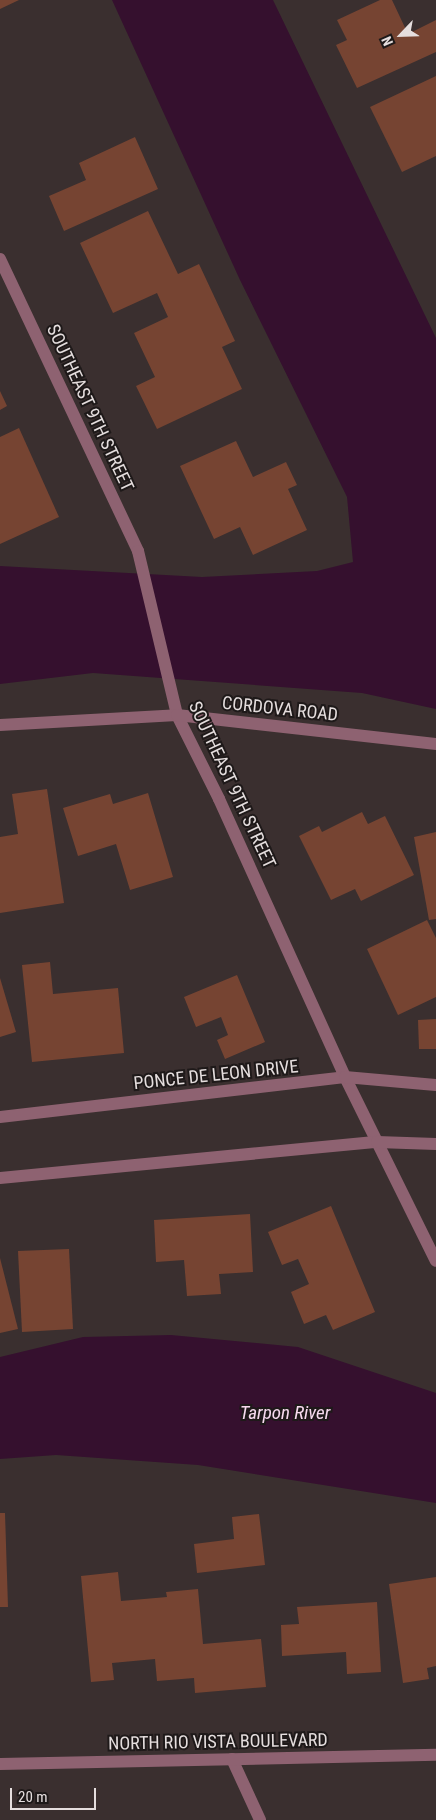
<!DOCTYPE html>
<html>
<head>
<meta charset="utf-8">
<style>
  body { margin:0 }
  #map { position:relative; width:436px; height:1820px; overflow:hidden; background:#3a2f2f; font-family:"Roboto Condensed",sans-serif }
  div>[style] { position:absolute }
  .water>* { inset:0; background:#35102e }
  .building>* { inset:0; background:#764432 }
  .minor>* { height:12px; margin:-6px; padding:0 6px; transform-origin:6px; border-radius:6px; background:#8e6271 }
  span { translate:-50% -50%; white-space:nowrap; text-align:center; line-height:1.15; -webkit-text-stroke:4px #1e1919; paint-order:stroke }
  .street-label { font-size:18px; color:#e5dede }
  .water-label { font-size:19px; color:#f7daef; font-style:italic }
  .north { position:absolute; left:376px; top:10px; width:50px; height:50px; -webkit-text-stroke:4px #1e1919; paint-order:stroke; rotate:246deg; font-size:14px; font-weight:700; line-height:20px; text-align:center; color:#e5dede }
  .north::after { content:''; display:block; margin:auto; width:18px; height:22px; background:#e5dede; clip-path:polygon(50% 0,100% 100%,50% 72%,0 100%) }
  .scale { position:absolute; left:10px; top:1788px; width:86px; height:22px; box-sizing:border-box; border:2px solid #e5dede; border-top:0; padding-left:6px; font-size:15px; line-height:18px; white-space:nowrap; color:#e5dede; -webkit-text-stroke:4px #1e1919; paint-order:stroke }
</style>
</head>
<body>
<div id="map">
  <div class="water">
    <i style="clip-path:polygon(112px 0,273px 0,436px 338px,436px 709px,362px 693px,93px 673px,0 684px,0 566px,202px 577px,317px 571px,353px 562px,347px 497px,240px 280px)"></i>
    <i style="clip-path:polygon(171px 1335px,298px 1347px,436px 1393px,436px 1503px,198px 1465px,56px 1455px,0 1459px,0 1357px,83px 1337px)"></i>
  </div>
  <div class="building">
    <i style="clip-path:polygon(0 0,19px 0,0 9px)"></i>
    <i style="clip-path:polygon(380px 0,392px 0,408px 34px,436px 20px,436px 52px,357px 88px,336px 45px,347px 40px,337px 20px)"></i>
    <i style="clip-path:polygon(436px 76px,436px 156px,402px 172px,370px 107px)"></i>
    <i style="clip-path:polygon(135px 137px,158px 189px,64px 231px,49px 196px,86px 180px,79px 163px)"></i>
    <i style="clip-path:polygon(148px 211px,178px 274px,199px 264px,235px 341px,222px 347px,242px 389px,157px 429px,136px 386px,155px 377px,134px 333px,168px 317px,157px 293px,113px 313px,80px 243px)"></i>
    <i style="clip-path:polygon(0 391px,7px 406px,0 410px)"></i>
    <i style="clip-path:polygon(19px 428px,59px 517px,0 544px,0 437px)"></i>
    <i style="clip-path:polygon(236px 441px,253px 477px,286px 462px,297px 485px,288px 489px,307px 530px,253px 555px,240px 527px,214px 539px,180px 466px)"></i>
    <i style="clip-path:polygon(47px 789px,64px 903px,0 913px,0 837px,18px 834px,12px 794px)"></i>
    <i style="clip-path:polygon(148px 793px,173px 877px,130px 890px,116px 844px,78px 856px,63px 808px,110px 794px,113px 804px)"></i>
    <i style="clip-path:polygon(362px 812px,368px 824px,385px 816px,414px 875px,361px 901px,355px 889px,331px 900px,299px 836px,319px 826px,322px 832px)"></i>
    <i style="clip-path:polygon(436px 832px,436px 919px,429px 920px,414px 837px)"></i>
    <i style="clip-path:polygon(427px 920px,436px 938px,436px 997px,398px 1015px,367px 949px)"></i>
    <i style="clip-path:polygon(50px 962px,53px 994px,118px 988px,124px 1053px,32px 1062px,22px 965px)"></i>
    <i style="clip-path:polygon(237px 975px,265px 1042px,225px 1059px,217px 1040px,228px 1035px,221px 1017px,196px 1027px,184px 997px)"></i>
    <i style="clip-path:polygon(0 978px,16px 1032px,0 1037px)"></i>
    <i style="clip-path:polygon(436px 1019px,436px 1049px,419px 1049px,418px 1020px)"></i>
    <i style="clip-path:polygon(331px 1206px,375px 1312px,333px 1330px,326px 1315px,304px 1324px,291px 1292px,309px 1284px,298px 1259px,282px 1265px,268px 1232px)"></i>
    <i style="clip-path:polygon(250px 1214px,253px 1272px,219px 1274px,221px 1294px,187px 1296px,184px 1260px,156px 1262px,154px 1220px)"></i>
    <i style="clip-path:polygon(69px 1249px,73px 1329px,22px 1332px,18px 1251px)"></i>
    <i style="clip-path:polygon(0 1258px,18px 1329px,0 1333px)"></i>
    <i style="clip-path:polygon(0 1513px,5px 1513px,8px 1607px,0 1607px)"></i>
    <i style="clip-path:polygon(259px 1514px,265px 1565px,197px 1573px,194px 1544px,234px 1539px,232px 1517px)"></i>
    <i style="clip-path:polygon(118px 1572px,121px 1601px,167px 1597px,166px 1592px,198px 1589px,203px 1644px,261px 1639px,266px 1687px,195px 1693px,194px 1678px,157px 1681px,155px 1659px,112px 1663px,114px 1680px,91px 1682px,81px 1576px)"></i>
    <i style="clip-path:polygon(436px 1577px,436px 1666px,427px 1668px,429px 1679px,403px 1683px,389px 1584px)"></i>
    <i style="clip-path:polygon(377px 1602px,381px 1672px,347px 1674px,346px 1652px,282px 1656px,281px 1625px,299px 1624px,297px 1607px)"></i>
  </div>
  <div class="minor">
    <i style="left:0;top:259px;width:323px;rotate:64.7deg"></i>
    <i style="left:138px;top:551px;width:169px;rotate:76.6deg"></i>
    <i style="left:177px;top:715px;width:94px;rotate:63.4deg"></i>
    <i style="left:219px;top:799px;width:305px;rotate:65.6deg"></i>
    <i style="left:345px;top:1077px;width:205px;rotate:63.7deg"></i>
    <i style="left:0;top:725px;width:177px;rotate:-3.2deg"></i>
    <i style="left:177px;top:715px;width:261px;rotate:6.4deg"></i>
    <i style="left:0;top:1117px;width:347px;rotate:-6.6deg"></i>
    <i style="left:345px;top:1077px;width:91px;rotate:5deg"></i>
    <i style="left:0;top:1178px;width:379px;rotate:-5.5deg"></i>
    <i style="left:377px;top:1142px;width:59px;rotate:1.9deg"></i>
    <i style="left:232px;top:1759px;width:67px;rotate:65.3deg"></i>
    <i style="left:0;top:1764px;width:436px;rotate:-1.2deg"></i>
  </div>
  <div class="street-label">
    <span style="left:90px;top:408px;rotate:65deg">SOUTHEAST 9TH STREET</span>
    <span style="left:280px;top:709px;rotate:6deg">CORDOVA ROAD</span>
    <span style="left:232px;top:785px;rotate:65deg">SOUTHEAST 9TH STREET</span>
    <span style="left:216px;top:1075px;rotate:-6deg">PONCE DE LEON DRIVE</span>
    <span style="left:218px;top:1742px;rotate:-1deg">NORTH RIO VISTA BOULEVARD</span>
  </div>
  <div class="water-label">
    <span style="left:285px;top:1413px">Tarpon River</span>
  </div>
  <div class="north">N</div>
  <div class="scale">20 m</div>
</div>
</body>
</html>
